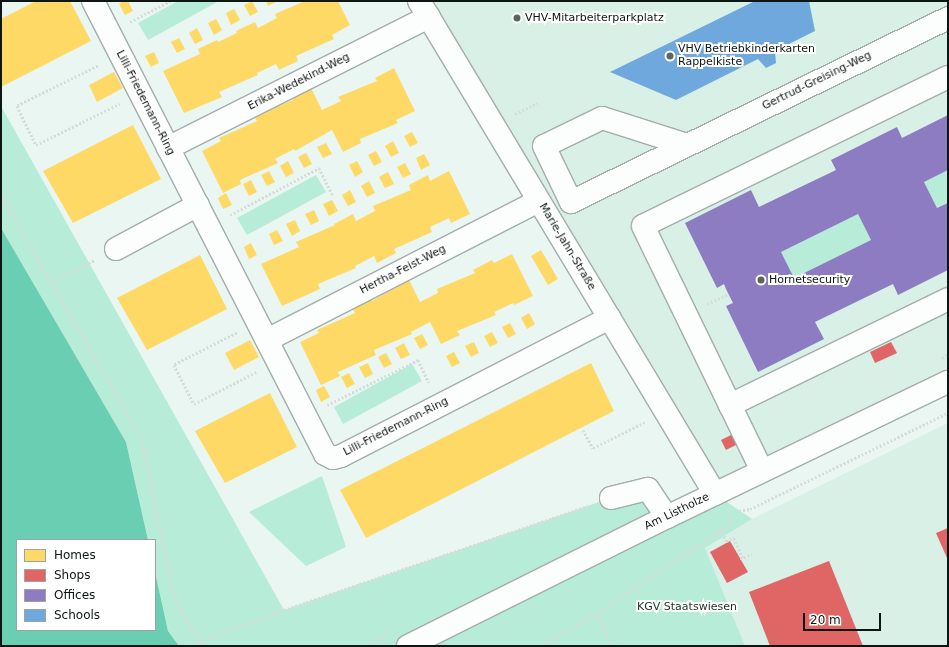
<!DOCTYPE html>
<html>
<head>
<meta charset="utf-8">
<style>
  body { margin:0 }
  #map { position:relative; width:949px; height:647px; overflow:hidden; background:#e9f6f1; font-family:"DejaVu Sans",sans-serif }
  div>[style] { position:absolute }
  .built>* { inset:0; background:#d8f0e6 }
  .green>* { inset:0; background:#b7ecd9 }
  .water>* { inset:0; background:#6acfb2 }
  .homes>* { inset:0; background:#ffd966 }
  .shops>* { inset:0; background:#e06666 }
  .offices>* { inset:0; background:#8e7cc3 }
  .schools>* { inset:0; background:#6fa8dc }
  .path>* { height:2.5px; margin-top:-1.25px; transform-origin:0; background:repeating-linear-gradient(90deg,#d7dcda 0 2px,transparent 0 4px) }
  .roads { filter:drop-shadow(1px 0 #a3ada9) drop-shadow(-1px 0 #a3ada9) drop-shadow(0 1px #a3ada9) drop-shadow(0 -1px #a3ada9) }
  .minor>* { height:22px; margin:-11px; padding:0 11px; transform-origin:11px; border-radius:11px; background:#fcfefd }
  .dots>* { width:11px; height:11px; translate:-50% -50%; box-sizing:border-box; border:2px solid #fff; border-radius:50% }
  span { translate:-50% -50%; white-space:nowrap; text-align:center; line-height:1.15; -webkit-text-stroke:4px #fff; paint-order:stroke }
  .poi-label { font-size:11px; color:#0d1613 }
  .left { translate:0 -50%; text-align:left }
  .street-label { font-size:11px; color:#0d1613 }
  .park-label { font-size:11px; color:#1a3129 }
  .frame { position:absolute; inset:0; border:2px solid #0d1613; pointer-events:none }
  .legend { position:absolute; left:16px; top:539px; width:140px; height:92px; box-sizing:border-box; background:#fff; border:1px solid #9ea2a1; margin:0; padding:5px 7px; list-style:none; font-size:12px; color:#0d1613 }
  .legend li { display:flex; align-items:center; gap:8px; height:20px }
  .legend b { width:20px; border:1px solid #9ea2a1 }
  .scale { position:absolute; left:803px; top:613px; width:78px; height:18px; box-sizing:border-box; border:2px solid #0d1613; border-top:0; padding-left:5px; font-size:12px; line-height:14px; white-space:nowrap; color:#0d1613; -webkit-text-stroke:3px #fff; paint-order:stroke }
</style>
</head>
<body>
<div id="map">
  <div class="built">
    <i style="clip-path:polygon(419px 1px,948px 1px,948px 382px,715px 494px)"></i>
    <i style="clip-path:polygon(948px 423px,948px 646px,745px 646px,705px 548px,752px 519px)"></i>
  </div>
  <div class="green">
    <i style="clip-path:polygon(178px 1px,219px 1px,148px 40px,138px 23px)"></i>
    <i style="clip-path:polygon(1px 106px,284px 610px,605px 500px,648px 489px,667px 517px,715px 494px,752px 519px,705px 548px,745px 646px,179px 646px,168px 631px,155px 572px,155px 540px,148px 540px,126px 442px,1px 228px)"></i>
    <i style="clip-path:polygon(948px 170px,948px 203px,937px 208px,924px 182px)"></i>
    <i style="clip-path:polygon(316px 175px,326px 192px,247px 235px,237px 218px)"></i>
    <i style="clip-path:polygon(858px 214px,871px 240px,794px 278px,781px 252px)"></i>
    <i style="clip-path:polygon(412px 364px,422px 381px,343px 424px,334px 407px)"></i>
    <i style="clip-path:polygon(322px 476px,346px 547px,306px 566px,249px 512px)"></i>
  </div>
  <div class="water">
    <i style="clip-path:polygon(1px 228px,126px 442px,148px 540px,17px 540px,17px 630px,155px 630px,155px 572px,168px 631px,179px 646px,1px 646px)"></i>
  </div>
  <div class="homes">
    <i style="clip-path:polygon(36px 1px,70px 1px,91px 41px,1px 87px,1px 19px)"></i>
    <i style="clip-path:polygon(124px 1px,128px 1px,133px 11px,125px 15px,119px 4px)"></i>
    <i style="clip-path:polygon(252px 1px,258px 12px,250px 16px,244px 5px)"></i>
    <i style="clip-path:polygon(266px 1px,278px 1px,268px 6px)"></i>
    <i style="clip-path:polygon(305px 1px,338px 1px,350px 25px,332px 35px,334px 39px,296px 56px,298px 61px,279px 70px,276px 64px,257px 73px,258px 75px,219px 92px,222px 97px,184px 113px,163px 71px,200px 54px,198px 49px,217px 40px,218px 42px,237px 33px,236px 31px,255px 22px,258px 28px,277px 18px,275px 14px)"></i>
    <i style="clip-path:polygon(234px 9px,240px 20px,231px 25px,226px 13px)"></i>
    <i style="clip-path:polygon(216px 19px,222px 30px,214px 35px,208px 23px)"></i>
    <i style="clip-path:polygon(197px 28px,203px 40px,195px 44px,189px 33px)"></i>
    <i style="clip-path:polygon(179px 38px,185px 49px,177px 53px,171px 42px)"></i>
    <i style="clip-path:polygon(154px 52px,159px 63px,151px 67px,145px 56px)"></i>
    <i style="clip-path:polygon(394px 68px,415px 111px,396px 120px,398px 123px,360px 139px,361px 143px,343px 152px,332px 130px,295px 151px,294px 149px,275px 159px,278px 163px,240px 180px,241px 184px,223px 193px,202px 151px,221px 141px,219px 138px,257px 121px,254px 116px,293px 100px,292px 98px,311px 88px,322px 110px,341px 101px,338px 97px,377px 81px,375px 78px)"></i>
    <i style="clip-path:polygon(114px 72px,123px 88px,97px 102px,89px 85px)"></i>
    <i style="clip-path:polygon(133px 125px,161px 179px,73px 223px,43px 171px)"></i>
    <i style="clip-path:polygon(412px 132px,418px 143px,410px 147px,404px 136px)"></i>
    <i style="clip-path:polygon(393px 141px,399px 153px,391px 157px,385px 146px)"></i>
    <i style="clip-path:polygon(326px 143px,332px 154px,323px 158px,317px 147px)"></i>
    <i style="clip-path:polygon(376px 151px,382px 162px,374px 166px,368px 155px)"></i>
    <i style="clip-path:polygon(306px 153px,312px 164px,304px 168px,298px 157px)"></i>
    <i style="clip-path:polygon(424px 154px,430px 165px,421px 170px,416px 158px)"></i>
    <i style="clip-path:polygon(288px 161px,294px 173px,286px 177px,280px 166px)"></i>
    <i style="clip-path:polygon(357px 161px,363px 172px,355px 177px,349px 165px)"></i>
    <i style="clip-path:polygon(405px 163px,411px 174px,403px 178px,397px 167px)"></i>
    <i style="clip-path:polygon(269px 171px,275px 182px,267px 186px,261px 175px)"></i>
    <i style="clip-path:polygon(449px 171px,470px 214px,451px 223px,449px 218px,430px 227px,432px 232px,394px 249px,396px 253px,377px 263px,374px 256px,355px 266px,356px 268px,318px 284px,320px 289px,282px 306px,261px 264px,299px 247px,296px 242px,335px 225px,334px 224px,353px 214px,356px 221px,375px 211px,373px 206px,411px 190px,409px 185px,428px 175px,430px 181px)"></i>
    <i style="clip-path:polygon(388px 172px,394px 184px,385px 188px,379px 177px)"></i>
    <i style="clip-path:polygon(251px 180px,257px 192px,249px 196px,243px 184px)"></i>
    <i style="clip-path:polygon(369px 181px,375px 193px,367px 197px,361px 186px)"></i>
    <i style="clip-path:polygon(350px 190px,356px 202px,348px 206px,342px 195px)"></i>
    <i style="clip-path:polygon(226px 193px,232px 205px,223px 209px,218px 198px)"></i>
    <i style="clip-path:polygon(332px 200px,338px 211px,329px 216px,323px 204px)"></i>
    <i style="clip-path:polygon(314px 210px,319px 221px,311px 225px,305px 214px)"></i>
    <i style="clip-path:polygon(295px 220px,300px 231px,292px 236px,286px 224px)"></i>
    <i style="clip-path:polygon(277px 230px,283px 241px,274px 245px,269px 234px)"></i>
    <i style="clip-path:polygon(251px 243px,257px 255px,249px 259px,244px 247px)"></i>
    <i style="clip-path:polygon(541px 250px,558px 279px,548px 285px,531px 256px)"></i>
    <i style="clip-path:polygon(512px 254px,533px 296px,514px 305px,513px 303px,494px 312px,496px 315px,457px 331px,460px 335px,441px 344px,430px 322px,411px 332px,412px 334px,374px 350px,376px 355px,338px 372px,340px 376px,321px 385px,300px 342px,319px 333px,317px 330px,355px 313px,352px 308px,371px 299px,372px 301px,409px 280px,420px 302px,438px 293px,437px 289px,475px 273px,473px 270px,492px 260px,494px 263px)"></i>
    <i style="clip-path:polygon(200px 255px,227px 309px,147px 350px,117px 298px)"></i>
    <i style="clip-path:polygon(529px 313px,535px 324px,527px 329px,521px 318px)"></i>
    <i style="clip-path:polygon(510px 323px,516px 334px,508px 338px,502px 327px)"></i>
    <i style="clip-path:polygon(492px 332px,498px 343px,490px 347px,484px 336px)"></i>
    <i style="clip-path:polygon(422px 334px,428px 345px,420px 349px,414px 338px)"></i>
    <i style="clip-path:polygon(250px 340px,259px 357px,234px 370px,225px 353px)"></i>
    <i style="clip-path:polygon(474px 342px,479px 353px,471px 357px,465px 346px)"></i>
    <i style="clip-path:polygon(404px 343px,410px 355px,401px 359px,395px 348px)"></i>
    <i style="clip-path:polygon(454px 352px,460px 363px,452px 367px,446px 356px)"></i>
    <i style="clip-path:polygon(386px 353px,392px 364px,384px 368px,378px 357px)"></i>
    <i style="clip-path:polygon(368px 363px,373px 374px,365px 378px,359px 367px)"></i>
    <i style="clip-path:polygon(591px 363px,614px 411px,366px 538px,340px 490px)"></i>
    <i style="clip-path:polygon(349px 373px,355px 384px,347px 388px,341px 377px)"></i>
    <i style="clip-path:polygon(324px 386px,330px 397px,321px 402px,316px 390px)"></i>
    <i style="clip-path:polygon(270px 393px,297px 447px,225px 483px,195px 431px)"></i>
  </div>
  <div class="shops">
    <i style="clip-path:polygon(891px 342px,897px 353px,875px 363px,870px 352px)"></i>
    <i style="clip-path:polygon(733px 434px,738px 444px,726px 450px,721px 440px)"></i>
    <i style="clip-path:polygon(948px 528px,948px 558px,947px 558px,936px 533px)"></i>
    <i style="clip-path:polygon(730px 541px,748px 572px,727px 583px,710px 552px)"></i>
    <i style="clip-path:polygon(829px 561px,863px 646px,770px 646px,749px 592px)"></i>
  </div>
  <div class="offices">
    <i style="clip-path:polygon(evenodd,948px 115px,948px 170px,924px 182px,937px 208px,948px 203px,948px 270px,898px 295px,893px 284px,815px 322px,824px 339px,758px 372px,726px 306px,733px 303px,726px 289px,724px 284px,717px 288px,685px 223px,751px 190px,759px 207px,836px 170px,831px 160px,897px 127px,902px 138px,948px 115px,858px 214px,871px 240px,794px 278px,781px 252px,858px 214px)"></i>
  </div>
  <div class="schools">
    <i style="clip-path:polygon(755px 1px,809px 1px,815px 31px,775px 51px,776px 63px,766px 68px,758px 59px,676px 100px,610px 72px)"></i>
  </div>
  <div class="path">
    <i style="left:130px;top:22px;width:45px;rotate:-27.7deg"></i>
    <i style="left:98px;top:66px;width:90px;rotate:153.7deg"></i>
    <i style="left:17px;top:106px;width:43px;rotate:64deg"></i>
    <i style="left:36px;top:145px;width:93px;rotate:-26.3deg"></i>
    <i style="left:515px;top:114px;width:25px;rotate:-26deg"></i>
    <i style="left:1px;top:195px;width:284px;rotate:60deg"></i>
    <i style="left:143px;top:441px;width:159px;rotate:78.8deg"></i>
    <i style="left:174px;top:597px;width:57px;rotate:59.4deg"></i>
    <i style="left:230px;top:215px;width:101px;rotate:-27.8deg"></i>
    <i style="left:319px;top:168px;width:30px;rotate:63deg"></i>
    <i style="left:53px;top:282px;width:47px;rotate:-27.6deg"></i>
    <i style="left:707px;top:304px;width:23px;rotate:-25deg"></i>
    <i style="left:237px;top:333px;width:71px;rotate:153.1deg"></i>
    <i style="left:174px;top:365px;width:44px;rotate:62.9deg"></i>
    <i style="left:194px;top:404px;width:70px;rotate:-27.3deg"></i>
    <i style="left:942px;top:358px;width:7px;rotate:-34deg"></i>
    <i style="left:327px;top:405px;width:102px;rotate:-26.3deg"></i>
    <i style="left:418px;top:360px;width:25px;rotate:64deg"></i>
    <i style="left:583px;top:430px;width:21px;rotate:61deg"></i>
    <i style="left:593px;top:448px;width:58px;rotate:-26.6deg"></i>
    <i style="left:739px;top:511px;width:11px;rotate:-10deg"></i>
    <i style="left:750px;top:509px;width:220px;rotate:-25.9deg"></i>
    <i style="left:721px;top:529px;width:13px;rotate:67deg"></i>
    <i style="left:726px;top:541px;width:9px;rotate:-21deg"></i>
    <i style="left:734px;top:538px;width:22px;rotate:66deg"></i>
    <i style="left:740px;top:559px;width:13px;rotate:-23deg"></i>
    <i style="left:598px;top:613px;width:35px;rotate:68deg"></i>
    <i style="left:201px;top:641px;width:89px;rotate:-20.5deg"></i>
    <i style="left:284px;top:610px;width:321px;rotate:-18.9deg"></i>
    <i style="left:364px;top:646px;width:25px;rotate:-27deg"></i>
    <i style="left:541px;top:646px;width:66px;rotate:-30.1deg"></i>
    <i style="left:598px;top:613px;width:161px;rotate:-33.9deg"></i>
    <i style="left:732px;top:523px;width:10px;rotate:-119deg"></i>
  </div>
  <div class="roads">
    <div class="minor">
      <i style="left:93px;top:1px;width:509px;rotate:62.88deg"></i>
      <i style="left:325px;top:454px;width:9px;rotate:27deg"></i>
      <i style="left:333px;top:458px;width:8px;rotate:-14deg"></i>
      <i style="left:341px;top:456px;width:302px;rotate:-27.2deg"></i>
      <i style="left:419px;top:1px;width:575px;rotate:59.02deg"></i>
      <i style="left:948px;top:77px;width:339px;rotate:154deg"></i>
      <i style="left:643px;top:226px;width:199px;rotate:64.1deg"></i>
      <i style="left:730px;top:405px;width:242px;rotate:-25.9deg"></i>
      <i style="left:687px;top:145px;width:89px;rotate:-162.4deg"></i>
      <i style="left:602px;top:118px;width:64px;rotate:154.2deg"></i>
      <i style="left:544px;top:146px;width:62px;rotate:64.3deg"></i>
      <i style="left:571px;top:202px;width:420px;rotate:-26deg"></i>
      <i style="left:168px;top:148px;width:292px;rotate:-26.7deg"></i>
      <i style="left:116px;top:249px;width:93px;rotate:-28.2deg"></i>
      <i style="left:267px;top:340px;width:305px;rotate:-27.1deg"></i>
      <i style="left:730px;top:405px;width:73px;rotate:64.1deg"></i>
      <i style="left:611px;top:498px;width:38px;rotate:-14deg"></i>
      <i style="left:648px;top:489px;width:34px;rotate:56deg"></i>
      <i style="left:408px;top:646px;width:289px;rotate:-26.5deg"></i>
      <i style="left:667px;top:517px;width:312px;rotate:-25.7deg"></i>
    </div>
  </div>
  <div class="dots">
    <i style="left:517px;top:18px;background:#5a6461"></i>
    <i style="left:670px;top:56px;background:#5a6461"></i>
    <i style="left:761px;top:280px;background:#5a6461"></i>
  </div>
  <div class="poi-label">
    <span class="left" style="left:525px;top:18px">VHV-Mitarbeiterparkplatz</span>
    <span class="left" style="left:678px;top:56px">VHV Betriebkinderkarten<br>Rappelkiste</span>
    <span class="left" style="left:769px;top:280px">Hornetsecurity</span>
  </div>
  <div class="street-label">
    <span style="left:817px;top:81px;rotate:-26deg">Gertrud-Greising-Weg</span>
    <span style="left:299px;top:82px;rotate:-27deg">Erika-Wedekind-Weg</span>
    <span style="left:145px;top:103px;rotate:63deg">Lilli-Friedemann-Ring</span>
    <span style="left:567px;top:247px;rotate:59deg">Marie-Jahn-Straße</span>
    <span style="left:403px;top:270px;rotate:-27deg">Hertha-Feist-Weg</span>
    <span style="left:396px;top:427px;rotate:-27deg">Lilli-Friedemann-Ring</span>
    <span style="left:677px;top:512px;rotate:-26deg">Am Listholze</span>
  </div>
  <div class="park-label">
    <span style="left:687px;top:607px">KGV Staatswiesen</span>
  </div>
  <div class="frame"></div>
  <ul class="legend">
  <li><b style="height:11px;background:#ffd966"></b>Homes</li>
  <li><b style="height:11px;background:#e06666"></b>Shops</li>
  <li><b style="height:11px;background:#8e7cc3"></b>Offices</li>
  <li><b style="height:11px;background:#6fa8dc"></b>Schools</li>
  </ul>
  <div class="scale">20 m</div>
</div>
</body>
</html>
